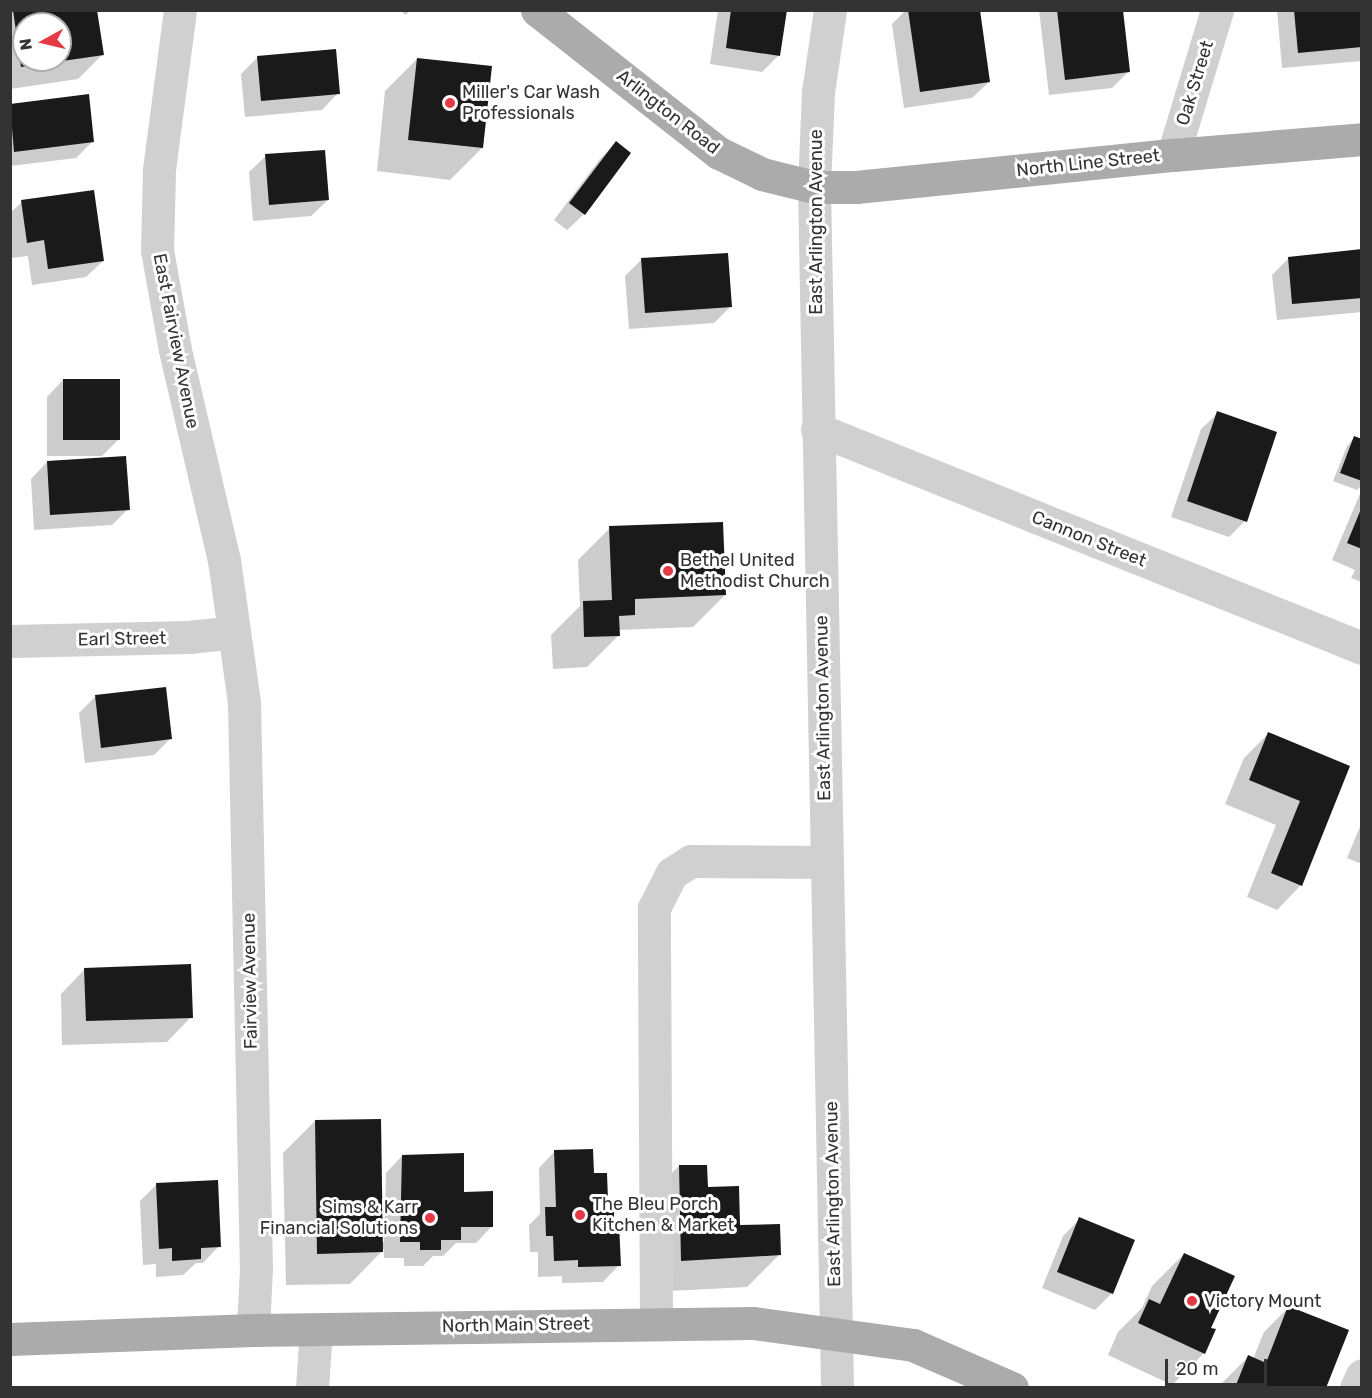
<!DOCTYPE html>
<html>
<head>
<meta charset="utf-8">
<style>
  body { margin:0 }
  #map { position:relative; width:1372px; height:1398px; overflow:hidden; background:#fff; font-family:Rubik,sans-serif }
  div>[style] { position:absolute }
  .shadow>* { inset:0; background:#0003 }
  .building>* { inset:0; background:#1a1a1a }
  .minor>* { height:33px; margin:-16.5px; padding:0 16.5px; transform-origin:16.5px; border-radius:16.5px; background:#d0d0d0 }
  .major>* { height:33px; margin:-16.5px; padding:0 16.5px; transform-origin:16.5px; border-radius:16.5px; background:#ababab }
  .dots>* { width:16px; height:16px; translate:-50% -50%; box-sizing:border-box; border:3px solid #fff; border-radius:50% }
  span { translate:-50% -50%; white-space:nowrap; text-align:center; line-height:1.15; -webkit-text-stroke:6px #fff; paint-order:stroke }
  .street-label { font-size:18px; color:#333 }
  .poi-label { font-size:18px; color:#333 }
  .left { translate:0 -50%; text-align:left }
  .right { translate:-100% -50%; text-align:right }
  .frame { position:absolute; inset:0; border:12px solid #333; pointer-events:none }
  .north { position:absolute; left:12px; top:12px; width:60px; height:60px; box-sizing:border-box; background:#fff; border:2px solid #adadad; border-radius:50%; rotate:262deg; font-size:16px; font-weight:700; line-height:24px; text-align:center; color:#333 }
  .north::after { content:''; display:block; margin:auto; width:21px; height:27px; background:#e63946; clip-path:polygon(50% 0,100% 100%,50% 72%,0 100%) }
  .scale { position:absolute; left:1165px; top:1359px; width:102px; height:27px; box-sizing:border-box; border:3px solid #333; border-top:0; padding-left:8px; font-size:18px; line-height:21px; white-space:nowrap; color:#333; -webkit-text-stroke:4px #fff; paint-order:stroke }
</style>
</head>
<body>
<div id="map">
  <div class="shadow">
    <i style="clip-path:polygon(evenodd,10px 10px,96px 10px,102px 55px,78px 79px,10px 89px,10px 10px,24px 24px,60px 24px,60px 60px,24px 60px,24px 24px)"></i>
    <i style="clip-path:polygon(399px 10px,410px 10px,406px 15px)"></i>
    <i style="clip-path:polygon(718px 10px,785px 10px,779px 55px,762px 72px,710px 64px)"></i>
    <i style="clip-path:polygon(906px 10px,979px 10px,989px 82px,972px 98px,904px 108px,892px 24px)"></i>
    <i style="clip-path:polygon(1039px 10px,1122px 10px,1129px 71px,1112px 88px,1049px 95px)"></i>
    <i style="clip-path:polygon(1277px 10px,1362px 10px,1362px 61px,1282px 68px)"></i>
    <i style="clip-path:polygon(258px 57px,338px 93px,322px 110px,245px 117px,241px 74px)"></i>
    <i style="clip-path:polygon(417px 59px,482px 148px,450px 180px,377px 171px,385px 91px)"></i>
    <i style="clip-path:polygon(10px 106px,93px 141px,76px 158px,10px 166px)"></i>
    <i style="clip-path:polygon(616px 143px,584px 214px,567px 230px,554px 220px,600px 159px)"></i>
    <i style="clip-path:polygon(266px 156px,328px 200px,311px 216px,253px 221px,249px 172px)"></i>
    <i style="clip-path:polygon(22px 202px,103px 261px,86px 277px,32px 285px,28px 256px,11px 258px,10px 213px)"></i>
    <i style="clip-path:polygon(1362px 251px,1362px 312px,1277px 320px,1272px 275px,1289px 258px)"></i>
    <i style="clip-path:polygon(641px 260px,730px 307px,714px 323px,629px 329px,625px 276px)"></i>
    <i style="clip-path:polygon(63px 380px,119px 439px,102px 456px,47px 456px,47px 397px)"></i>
    <i style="clip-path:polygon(1218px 413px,1245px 521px,1229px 537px,1171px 517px,1201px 429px)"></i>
    <i style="clip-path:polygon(1354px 438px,1362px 440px,1362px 485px,1357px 490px,1333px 481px,1347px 446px)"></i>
    <i style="clip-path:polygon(47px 462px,128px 509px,112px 525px,34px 530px,31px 479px)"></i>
    <i style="clip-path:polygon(1362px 489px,1362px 582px,1351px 578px,1355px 570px,1332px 560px)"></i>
    <i style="clip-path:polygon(610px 528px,725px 595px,693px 627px,618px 630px,619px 635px,587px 667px,553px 669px,551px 635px,580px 606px,578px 560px)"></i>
    <i style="clip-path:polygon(96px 696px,170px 739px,154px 755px,85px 763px,79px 713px)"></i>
    <i style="clip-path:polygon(1268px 734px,1349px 767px,1301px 885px,1277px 910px,1247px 897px,1276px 825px,1225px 804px,1244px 758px)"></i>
    <i style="clip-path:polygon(1362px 822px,1362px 864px,1347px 858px)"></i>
    <i style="clip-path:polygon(85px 969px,191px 1017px,167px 1042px,62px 1045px,61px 994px)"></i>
    <i style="clip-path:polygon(315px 1121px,381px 1242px,384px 1242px,386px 1173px,402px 1156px,492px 1226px,476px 1243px,456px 1243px,443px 1256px,433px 1256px,423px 1266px,404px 1266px,404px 1258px,384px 1258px,384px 1249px,350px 1284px,286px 1285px,283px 1153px)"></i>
    <i style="clip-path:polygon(555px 1151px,593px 1175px,606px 1202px,619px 1265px,603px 1282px,562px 1283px,562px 1276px,538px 1277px,538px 1252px,530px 1252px,529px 1225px,540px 1214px,539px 1168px)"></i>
    <i style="clip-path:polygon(679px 1166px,707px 1188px,738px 1226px,779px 1255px,747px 1287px,649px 1292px,647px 1198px)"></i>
    <i style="clip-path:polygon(157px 1184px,219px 1246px,203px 1263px,196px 1263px,183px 1275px,156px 1277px,156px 1264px,143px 1265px,140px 1201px)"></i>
    <i style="clip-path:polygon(1080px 1219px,1112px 1293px,1095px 1310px,1042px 1288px,1063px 1236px)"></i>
    <i style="clip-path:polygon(1184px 1254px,1209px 1328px,1204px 1353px,1172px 1385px,1108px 1355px,1118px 1332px,1142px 1308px,1152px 1286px)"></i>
    <i style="clip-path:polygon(1288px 1308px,1325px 1388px,1221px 1388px,1223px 1382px,1248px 1357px,1253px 1359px,1264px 1332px)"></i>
  </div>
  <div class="building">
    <i style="clip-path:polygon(evenodd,13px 10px,97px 10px,104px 55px,21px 67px,13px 10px,24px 24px,60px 24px,60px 60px,24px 60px,24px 24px)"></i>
    <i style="clip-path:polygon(731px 10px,787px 10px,780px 56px,726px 48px)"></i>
    <i style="clip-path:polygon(908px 10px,980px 10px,990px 82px,920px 92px)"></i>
    <i style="clip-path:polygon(1057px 10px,1123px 10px,1130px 72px,1065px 80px)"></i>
    <i style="clip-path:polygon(1294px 10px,1362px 10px,1362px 47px,1298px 53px)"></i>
    <i style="clip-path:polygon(336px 49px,340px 94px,261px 101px,257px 56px)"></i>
    <i style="clip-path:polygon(417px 58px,492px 66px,483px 148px,408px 140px)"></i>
    <i style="clip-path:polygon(89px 94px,94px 142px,14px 152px,10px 104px)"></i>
    <i style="clip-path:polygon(616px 141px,631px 153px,585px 215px,569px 203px)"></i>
    <i style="clip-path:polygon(325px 150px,329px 200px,269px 205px,265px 154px)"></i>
    <i style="clip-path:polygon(94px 190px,104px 261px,48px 269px,44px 240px,27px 243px,21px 200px)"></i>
    <i style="clip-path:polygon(1362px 249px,1362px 298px,1292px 304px,1288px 257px)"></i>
    <i style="clip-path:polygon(728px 253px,732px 307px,645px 313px,641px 258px)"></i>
    <i style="clip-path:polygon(63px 379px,120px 379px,120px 440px,63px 440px)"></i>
    <i style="clip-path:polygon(1217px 411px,1277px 432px,1247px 522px,1187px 501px)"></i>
    <i style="clip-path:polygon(1354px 436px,1362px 439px,1362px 481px,1340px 473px)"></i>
    <i style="clip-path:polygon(126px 456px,130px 510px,50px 515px,47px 461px)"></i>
    <i style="clip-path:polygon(1361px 509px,1362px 509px,1362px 549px,1347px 543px)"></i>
    <i style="clip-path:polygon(723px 522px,726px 595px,635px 599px,635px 615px,619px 616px,620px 636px,584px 637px,583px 601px,612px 600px,609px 526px)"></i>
    <i style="clip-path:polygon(166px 687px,172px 739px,101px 748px,95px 695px)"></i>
    <i style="clip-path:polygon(1268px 732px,1350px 766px,1302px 886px,1271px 873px,1300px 801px,1249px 780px)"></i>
    <i style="clip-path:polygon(191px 964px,193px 1018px,86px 1021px,84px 968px)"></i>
    <i style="clip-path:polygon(381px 1119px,383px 1252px,317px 1254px,315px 1120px)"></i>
    <i style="clip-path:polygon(593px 1149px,594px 1173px,607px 1173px,608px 1200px,614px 1200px,614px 1223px,619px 1223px,621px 1266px,578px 1267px,578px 1260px,554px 1261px,553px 1236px,546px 1236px,545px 1207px,556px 1207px,554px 1150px)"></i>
    <i style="clip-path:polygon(464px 1153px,464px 1192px,493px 1191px,493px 1227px,461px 1227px,461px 1240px,441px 1240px,441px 1250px,420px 1250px,420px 1242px,400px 1242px,402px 1155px)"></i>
    <i style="clip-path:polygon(679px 1165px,707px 1165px,708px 1187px,739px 1186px,740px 1225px,780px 1224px,781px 1255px,681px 1261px)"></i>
    <i style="clip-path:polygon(218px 1180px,221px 1247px,201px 1248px,201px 1259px,172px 1261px,172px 1248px,159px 1249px,156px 1183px)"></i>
    <i style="clip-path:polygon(1079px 1217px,1135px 1240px,1113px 1294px,1057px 1272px)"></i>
    <i style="clip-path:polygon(1184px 1253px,1235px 1276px,1211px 1328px,1216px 1329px,1205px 1354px,1138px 1323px,1149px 1299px,1160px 1304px)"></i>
    <i style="clip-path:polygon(1288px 1306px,1349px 1330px,1326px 1388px,1243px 1388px,1236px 1385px,1248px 1355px,1266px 1363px)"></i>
  </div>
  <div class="minor">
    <i style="left:180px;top:10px;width:161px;rotate:97.5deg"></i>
    <i style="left:159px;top:170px;width:80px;rotate:91.4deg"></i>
    <i style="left:157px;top:250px;width:102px;rotate:79.8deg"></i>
    <i style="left:175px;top:350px;width:216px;rotate:76.9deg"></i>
    <i style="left:224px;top:560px;width:143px;rotate:82deg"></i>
    <i style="left:244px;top:702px;width:566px;rotate:88.79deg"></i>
    <i style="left:256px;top:1268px;width:62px;rotate:92.8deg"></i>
    <i style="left:830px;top:10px;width:83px;rotate:98.3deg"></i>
    <i style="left:818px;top:92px;width:95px;rotate:92.4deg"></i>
    <i style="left:814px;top:187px;width:1201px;rotate:88.9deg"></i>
    <i style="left:1173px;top:155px;width:152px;rotate:-73.1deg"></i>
    <i style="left:817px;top:429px;width:587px;rotate:21.89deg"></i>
    <i style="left:10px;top:641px;width:179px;rotate:-1.3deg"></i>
    <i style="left:189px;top:637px;width:45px;rotate:-6.3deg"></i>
    <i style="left:656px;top:1322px;width:414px;rotate:-90.3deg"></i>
    <i style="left:654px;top:908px;width:39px;rotate:-63deg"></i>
    <i style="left:672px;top:873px;width:22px;rotate:-32deg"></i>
    <i style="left:691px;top:861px;width:135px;rotate:0.4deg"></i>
    <i style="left:312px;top:1388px;width:58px;rotate:-86.1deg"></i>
    <i style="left:1356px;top:1388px;width:14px;rotate:-65deg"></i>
  </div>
  <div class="major">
    <i style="left:537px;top:10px;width:231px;rotate:38.2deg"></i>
    <i style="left:719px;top:153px;width:48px;rotate:26deg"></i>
    <i style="left:762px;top:174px;width:54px;rotate:14deg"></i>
    <i style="left:814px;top:187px;width:42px"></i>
    <i style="left:856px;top:187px;width:319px;rotate:-5.8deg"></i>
    <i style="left:1173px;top:155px;width:190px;rotate:-4.8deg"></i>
    <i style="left:10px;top:1339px;width:243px;rotate:-2.1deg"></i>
    <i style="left:253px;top:1330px;width:500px;rotate:-0.8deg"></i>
    <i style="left:753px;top:1323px;width:162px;rotate:7.8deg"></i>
    <i style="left:913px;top:1345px;width:108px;rotate:23.5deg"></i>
  </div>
  <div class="dots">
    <i style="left:450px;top:103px;background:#e63946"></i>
    <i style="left:668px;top:571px;background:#e63946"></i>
    <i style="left:580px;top:1215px;background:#e63946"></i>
    <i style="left:430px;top:1218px;background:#e63946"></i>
    <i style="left:1192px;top:1301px;background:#e63946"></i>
  </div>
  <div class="street-label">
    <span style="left:1195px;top:83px;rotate:-73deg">Oak Street</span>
    <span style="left:668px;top:112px;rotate:38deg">Arlington Road</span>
    <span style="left:1088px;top:163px;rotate:-6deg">North Line Street</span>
    <span style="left:816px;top:222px;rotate:-90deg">East Arlington Avenue</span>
    <span style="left:176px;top:341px;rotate:79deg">East Fairview Avenue</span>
    <span style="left:1089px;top:539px;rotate:22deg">Cannon Street</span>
    <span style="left:122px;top:639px;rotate:-1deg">Earl Street</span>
    <span style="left:823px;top:708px;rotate:-91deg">East Arlington Avenue</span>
    <span style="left:250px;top:981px;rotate:-91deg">Fairview Avenue</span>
    <span style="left:833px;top:1194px;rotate:-91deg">East Arlington Avenue</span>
    <span style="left:516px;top:1325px;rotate:-1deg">North Main Street</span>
  </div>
  <div class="poi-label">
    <span class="left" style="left:462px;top:103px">Miller's Car Wash<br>Professionals</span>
    <span class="left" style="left:680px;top:571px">Bethel United<br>Methodist Church</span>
    <span class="left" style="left:592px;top:1215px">The Bleu Porch<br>Kitchen &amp; Market</span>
    <span class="right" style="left:418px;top:1218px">Sims &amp; Karr<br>Financial Solutions</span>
    <span class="left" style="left:1204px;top:1301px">Victory Mount</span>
  </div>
  <div class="frame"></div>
  <div class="north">N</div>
  <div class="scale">20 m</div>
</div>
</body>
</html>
